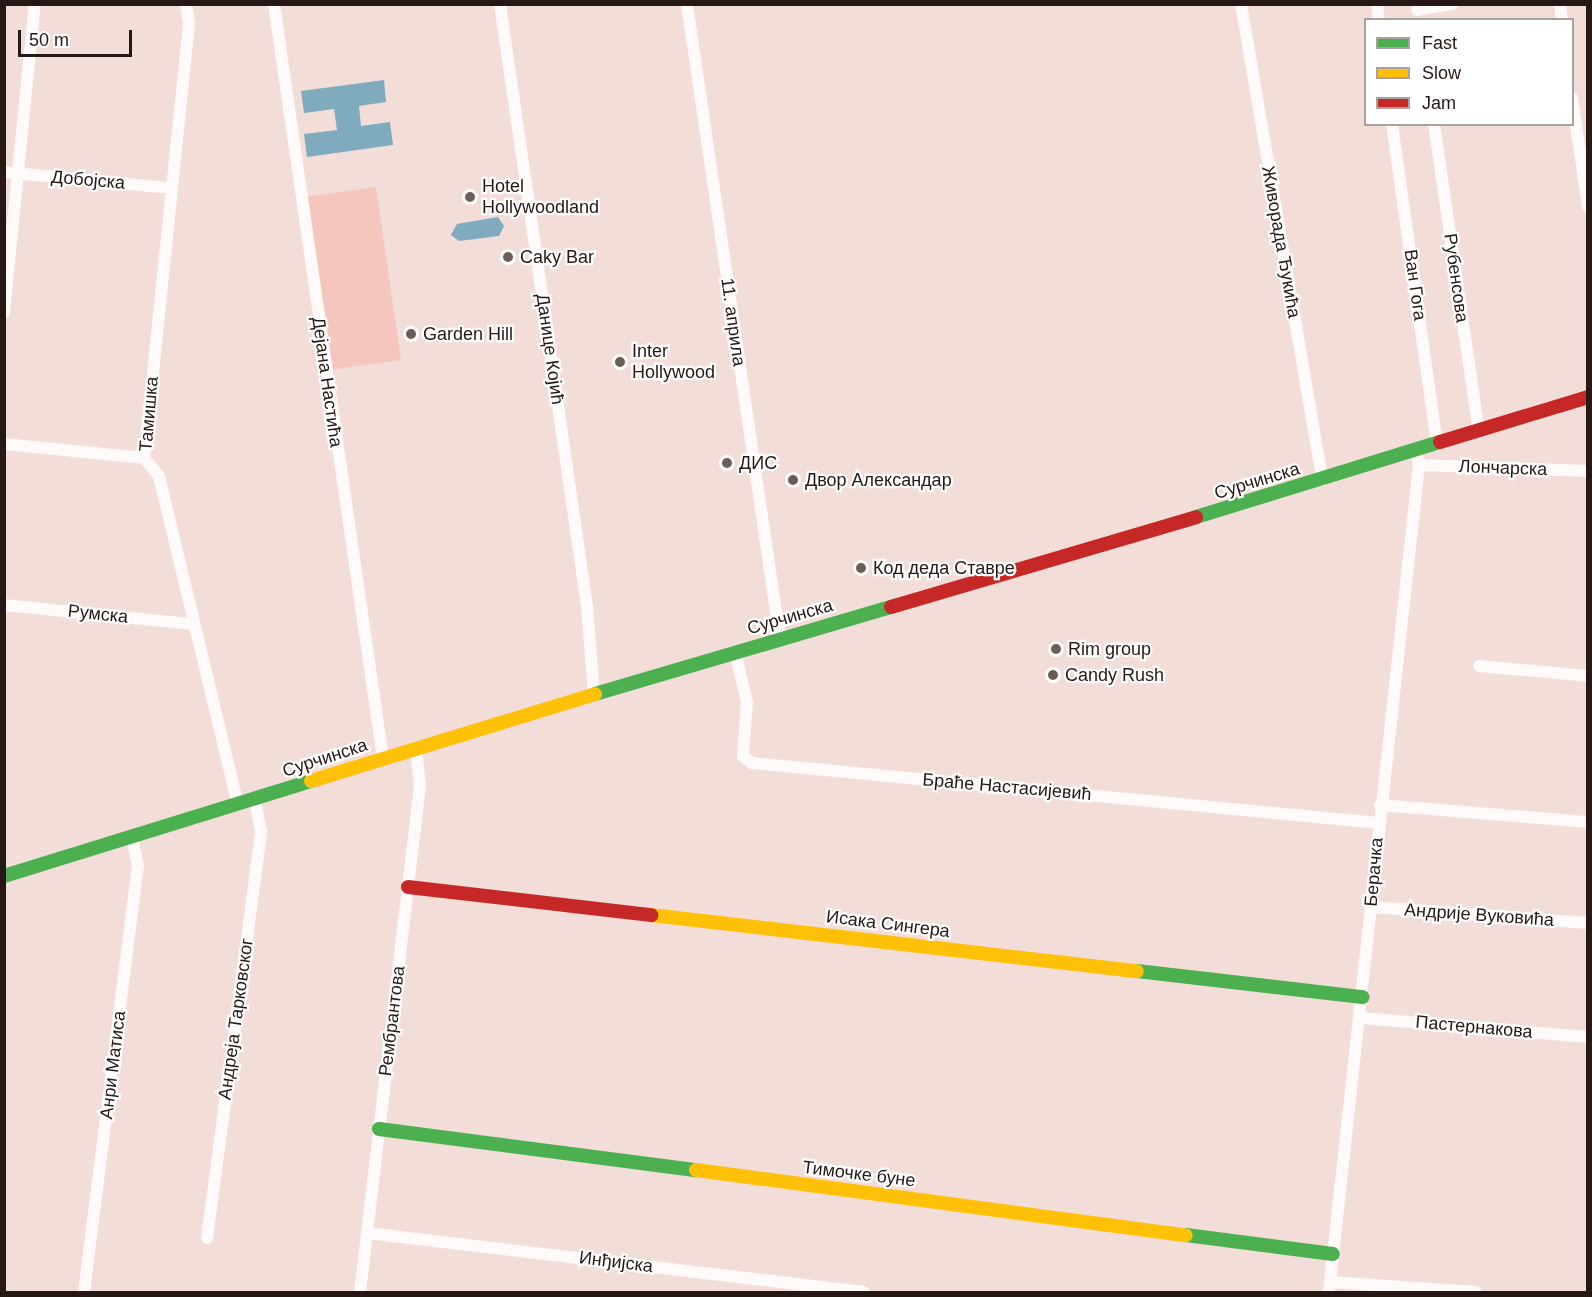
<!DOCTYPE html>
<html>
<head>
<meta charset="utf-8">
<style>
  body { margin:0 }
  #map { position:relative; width:1592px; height:1297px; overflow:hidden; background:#f2ddd8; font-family:Arial,sans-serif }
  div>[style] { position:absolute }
  .green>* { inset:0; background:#f5c6be }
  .water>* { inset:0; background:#80abbf }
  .street>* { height:12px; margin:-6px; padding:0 6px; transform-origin:6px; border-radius:6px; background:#fdfaf9 }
  .fast>* { height:14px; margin:-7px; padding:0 7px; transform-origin:7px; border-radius:7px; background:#4caf50 }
  .slow>* { height:14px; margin:-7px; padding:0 7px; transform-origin:7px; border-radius:7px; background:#ffc107 }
  .jam>* { height:14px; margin:-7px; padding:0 7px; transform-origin:7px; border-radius:7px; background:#c62828 }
  .dots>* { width:16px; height:16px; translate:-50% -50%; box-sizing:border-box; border:3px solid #fff; border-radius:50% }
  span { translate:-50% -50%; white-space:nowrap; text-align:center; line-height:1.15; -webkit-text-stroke:4.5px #fff; paint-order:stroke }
  .street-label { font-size:18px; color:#251815 }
  .poi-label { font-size:18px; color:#251815 }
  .left { translate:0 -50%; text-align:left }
  .frame { position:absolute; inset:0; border:6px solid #251815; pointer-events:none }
  .legend { position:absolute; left:1364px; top:18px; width:210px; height:108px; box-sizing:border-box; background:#fff; border:2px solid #a8a3a1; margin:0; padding:8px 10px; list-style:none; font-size:18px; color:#251815 }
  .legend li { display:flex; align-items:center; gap:12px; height:30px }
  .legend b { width:30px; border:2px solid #a8a3a1 }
  .scale { position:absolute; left:18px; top:30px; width:114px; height:27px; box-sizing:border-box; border:3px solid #251815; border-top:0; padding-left:8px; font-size:18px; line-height:21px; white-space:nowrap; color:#251815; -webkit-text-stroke:4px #fff; paint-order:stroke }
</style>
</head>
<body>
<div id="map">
  <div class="green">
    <i style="clip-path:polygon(376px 187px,401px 360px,330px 370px,305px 197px)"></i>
  </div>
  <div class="water">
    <i style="clip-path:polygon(384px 80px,386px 102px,359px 106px,361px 126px,390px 122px,393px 145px,307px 157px,304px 134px,337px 130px,334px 109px,304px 113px,301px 91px)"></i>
    <i style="clip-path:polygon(498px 217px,504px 226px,499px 236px,459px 241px,451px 235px,457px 224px)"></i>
  </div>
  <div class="street">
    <i style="left:186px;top:4px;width:20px;rotate:81deg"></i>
    <i style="left:189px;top:24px;width:436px;rotate:95.9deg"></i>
    <i style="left:144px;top:458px;width:23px;rotate:50deg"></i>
    <i style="left:159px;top:476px;width:338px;rotate:76.5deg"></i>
    <i style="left:274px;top:4px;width:763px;rotate:81.78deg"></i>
    <i style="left:500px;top:4px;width:608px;rotate:81.78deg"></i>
    <i style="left:587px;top:606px;width:89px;rotate:85.5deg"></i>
    <i style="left:687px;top:4px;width:642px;rotate:81.67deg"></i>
    <i style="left:1241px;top:4px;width:483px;rotate:80.3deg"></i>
    <i style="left:1377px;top:4px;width:16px;rotate:83deg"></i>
    <i style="left:1560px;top:4px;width:16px;rotate:83deg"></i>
    <i style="left:1417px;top:10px;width:36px;rotate:-10deg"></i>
    <i style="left:1572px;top:98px;width:110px;rotate:81.6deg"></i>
    <i style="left:1392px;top:124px;width:324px;rotate:82deg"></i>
    <i style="left:1434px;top:124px;width:311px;rotate:81.7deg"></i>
    <i style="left:4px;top:172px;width:168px;rotate:5.5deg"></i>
    <i style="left:4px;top:312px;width:310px;rotate:-84.3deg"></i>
    <i style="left:4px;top:444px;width:141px;rotate:5.7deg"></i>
    <i style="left:1419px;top:465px;width:169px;rotate:2deg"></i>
    <i style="left:4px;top:605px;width:189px;rotate:5.8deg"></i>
    <i style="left:735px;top:652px;width:51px;rotate:76.5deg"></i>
    <i style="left:747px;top:702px;width:54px;rotate:94.2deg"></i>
    <i style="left:743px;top:756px;width:11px;rotate:38deg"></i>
    <i style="left:752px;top:763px;width:629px;rotate:5.47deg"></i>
    <i style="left:1479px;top:666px;width:109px;rotate:5.2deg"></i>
    <i style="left:1380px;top:805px;width:209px;rotate:4.7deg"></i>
    <i style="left:1371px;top:907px;width:218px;rotate:4.2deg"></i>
    <i style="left:1361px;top:1018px;width:228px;rotate:4.8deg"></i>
    <i style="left:367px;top:1233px;width:500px;rotate:6.77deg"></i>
    <i style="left:207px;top:1238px;width:411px;rotate:-82.4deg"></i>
    <i style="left:261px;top:831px;width:32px;rotate:-101deg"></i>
    <i style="left:1330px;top:1282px;width:146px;rotate:3.9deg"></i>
    <i style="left:84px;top:1292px;width:429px;rotate:-82.8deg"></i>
    <i style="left:138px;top:866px;width:29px;rotate:-102deg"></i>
    <i style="left:360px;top:1292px;width:510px;rotate:-83.24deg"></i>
    <i style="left:420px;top:786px;width:37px;rotate:-96deg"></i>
    <i style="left:1329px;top:1292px;width:832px;rotate:-83.79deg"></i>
    <i style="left:1419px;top:465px;width:14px;rotate:-102deg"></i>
  </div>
  <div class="fast">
    <i style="left:1196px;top:517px;width:255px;rotate:-17.1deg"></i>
    <i style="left:595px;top:694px;width:309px;rotate:-16.4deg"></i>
    <i style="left:4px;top:876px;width:321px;rotate:-17.2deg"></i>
    <i style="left:1137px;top:971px;width:227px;rotate:6.6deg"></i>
    <i style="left:379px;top:1129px;width:320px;rotate:7.4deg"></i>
    <i style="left:1186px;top:1235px;width:148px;rotate:7.4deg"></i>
  </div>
  <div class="slow">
    <i style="left:311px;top:781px;width:297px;rotate:-17deg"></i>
    <i style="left:651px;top:915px;width:489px;rotate:6.6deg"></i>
    <i style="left:696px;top:1170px;width:494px;rotate:7.6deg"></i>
  </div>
  <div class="jam">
    <i style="left:1440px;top:442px;width:155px;rotate:-16.9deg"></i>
    <i style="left:891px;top:607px;width:318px;rotate:-16.4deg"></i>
    <i style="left:408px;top:887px;width:245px;rotate:6.6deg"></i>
  </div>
  <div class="dots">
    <i style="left:470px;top:197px;background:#6d5d59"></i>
    <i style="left:508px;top:257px;background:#6d5d59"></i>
    <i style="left:411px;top:334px;background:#6d5d59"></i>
    <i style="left:620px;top:362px;background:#6d5d59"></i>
    <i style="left:727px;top:463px;background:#6d5d59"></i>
    <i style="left:793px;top:480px;background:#6d5d59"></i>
    <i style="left:861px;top:568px;background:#6d5d59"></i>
    <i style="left:1056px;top:649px;background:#6d5d59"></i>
    <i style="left:1053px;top:675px;background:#6d5d59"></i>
  </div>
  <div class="street-label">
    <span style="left:88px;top:180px;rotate:5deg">Добојска</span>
    <span style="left:1281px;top:242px;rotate:80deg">Живорада Ђукића</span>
    <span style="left:1456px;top:278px;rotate:82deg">Рубенсова</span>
    <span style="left:1415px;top:285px;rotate:82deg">Ван Гога</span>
    <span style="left:733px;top:322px;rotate:82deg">11. априла</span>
    <span style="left:550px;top:349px;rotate:82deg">Данице Којић</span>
    <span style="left:327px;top:382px;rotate:82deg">Дејана Настића</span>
    <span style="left:149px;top:414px;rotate:-85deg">Тамишка</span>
    <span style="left:1503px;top:468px;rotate:2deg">Лончарска</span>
    <span style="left:1257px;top:481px;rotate:-17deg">Сурчинска</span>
    <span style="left:98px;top:614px;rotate:6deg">Румска</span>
    <span style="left:790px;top:617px;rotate:-16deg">Сурчинска</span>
    <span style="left:325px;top:758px;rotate:-18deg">Сурчинска</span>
    <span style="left:1007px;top:787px;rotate:5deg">Браће Настасијевић</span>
    <span style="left:1374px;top:872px;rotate:-85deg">Берачка</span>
    <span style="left:1479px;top:915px;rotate:4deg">Андрије Вуковића</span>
    <span style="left:888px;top:924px;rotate:7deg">Исака Сингера</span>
    <span style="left:236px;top:1019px;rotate:-82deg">Андреја Тарковског</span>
    <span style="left:392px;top:1021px;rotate:-83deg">Рембрантова</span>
    <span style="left:1474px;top:1027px;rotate:5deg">Пастернакова</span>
    <span style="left:113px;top:1065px;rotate:-83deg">Анри Матиса</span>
    <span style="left:859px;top:1174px;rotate:7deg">Тимочке буне</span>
    <span style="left:616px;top:1262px;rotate:7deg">Инђијска</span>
  </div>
  <div class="poi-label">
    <span class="left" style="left:482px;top:197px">Hotel<br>Hollywoodland</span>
    <span class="left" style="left:520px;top:257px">Caky Bar</span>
    <span class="left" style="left:423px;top:334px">Garden Hill</span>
    <span class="left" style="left:632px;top:362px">Inter<br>Hollywood</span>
    <span class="left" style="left:739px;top:463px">ДИС</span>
    <span class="left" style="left:805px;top:480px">Двор Александар</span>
    <span class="left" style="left:873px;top:568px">Код деда Ставре</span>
    <span class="left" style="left:1068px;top:649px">Rim group</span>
    <span class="left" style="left:1065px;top:675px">Candy Rush</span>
  </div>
  <div class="frame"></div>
  <ul class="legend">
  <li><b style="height:8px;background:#4caf50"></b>Fast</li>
  <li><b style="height:8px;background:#ffc107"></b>Slow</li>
  <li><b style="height:8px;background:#c62828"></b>Jam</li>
  </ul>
  <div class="scale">50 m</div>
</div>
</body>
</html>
